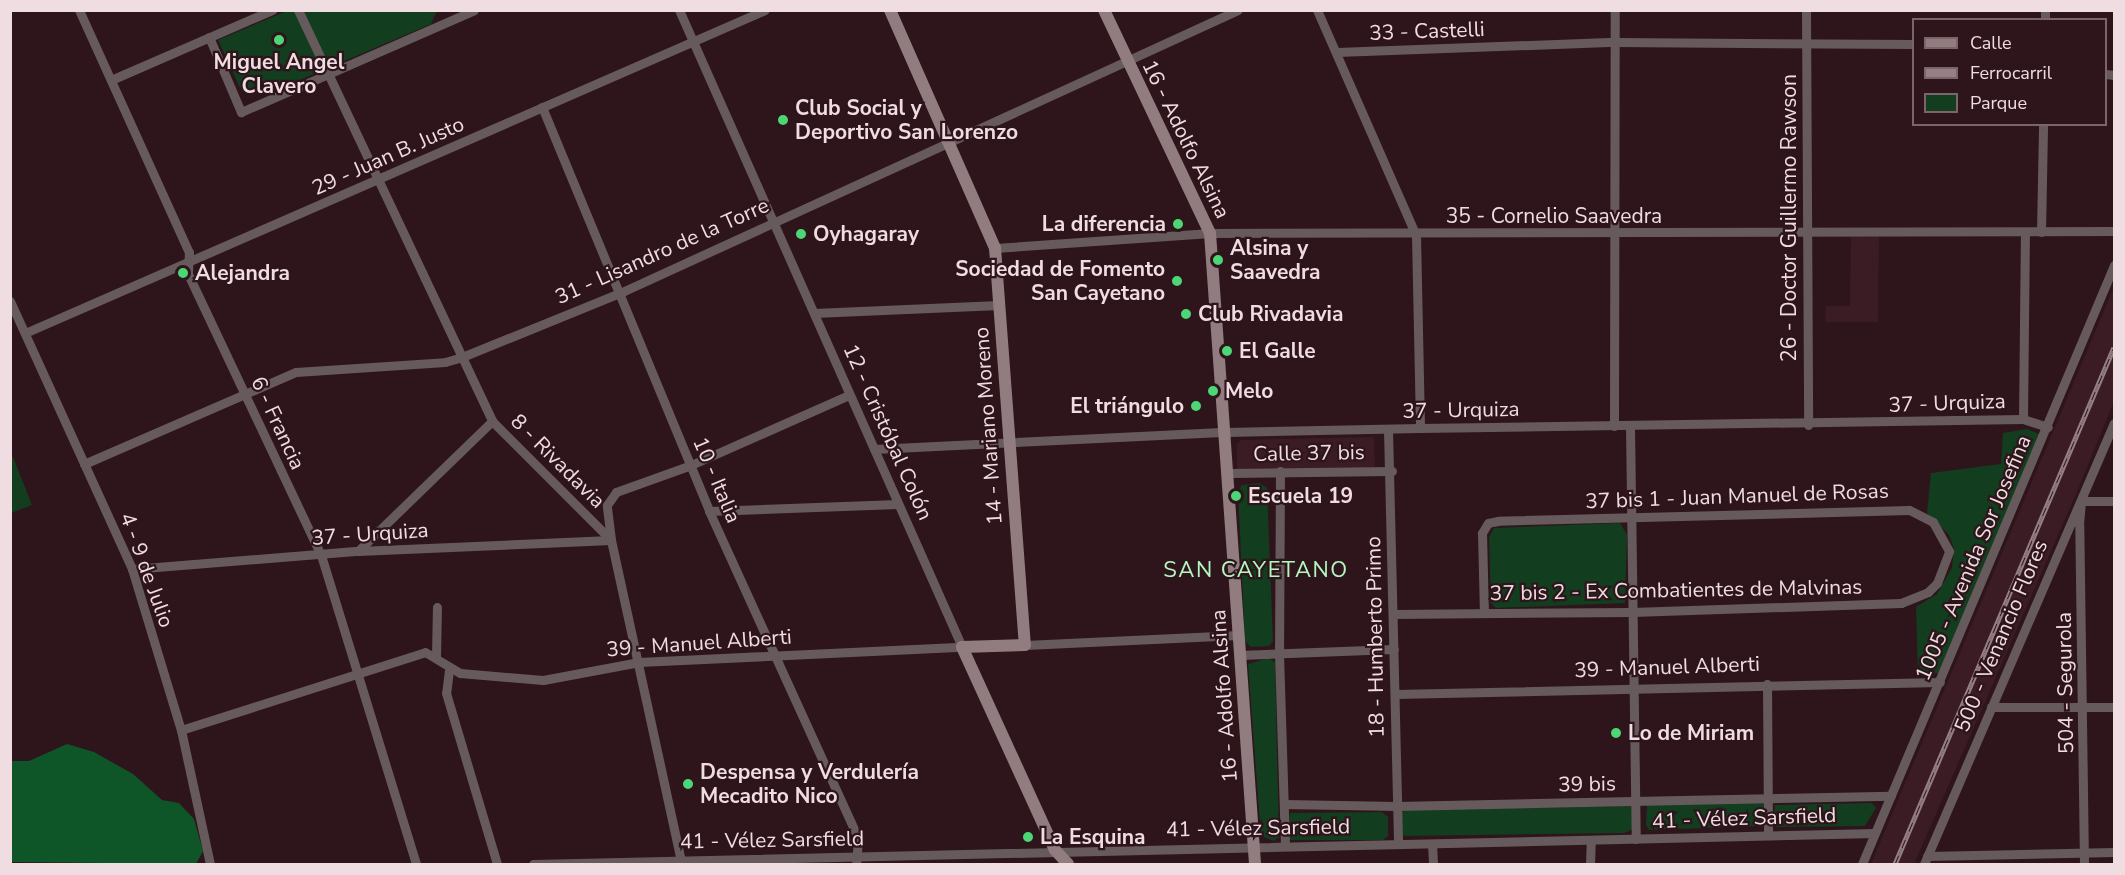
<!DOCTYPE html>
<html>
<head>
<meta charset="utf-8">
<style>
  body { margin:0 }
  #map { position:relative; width:2125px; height:875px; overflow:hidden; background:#2e151c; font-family:"Nunito Sans",sans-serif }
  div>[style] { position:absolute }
  .built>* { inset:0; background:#3b1c25 }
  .green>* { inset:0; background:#123d1e }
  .forest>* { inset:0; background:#0e5527 }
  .street>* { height:9px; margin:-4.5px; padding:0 4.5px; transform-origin:4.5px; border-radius:4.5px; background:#675a5d }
  .secondary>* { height:12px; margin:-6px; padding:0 6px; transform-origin:6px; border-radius:6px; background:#917c80 }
  .rail>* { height:5px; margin-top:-2.5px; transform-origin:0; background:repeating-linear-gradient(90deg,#2e151c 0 9px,#958085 0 18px); box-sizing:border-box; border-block:2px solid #958085 }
  .dots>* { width:16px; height:16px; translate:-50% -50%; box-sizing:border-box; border:3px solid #2e151c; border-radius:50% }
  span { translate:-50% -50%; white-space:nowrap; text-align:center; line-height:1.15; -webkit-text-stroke:4.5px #2e151c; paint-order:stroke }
  .street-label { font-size:21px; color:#efdde1 }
  .poi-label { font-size:21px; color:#efdde1; font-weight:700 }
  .left { translate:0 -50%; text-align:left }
  .right { translate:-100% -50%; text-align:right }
  .neighbourhood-label { font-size:22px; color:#b4f7c1; letter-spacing:1.5px }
  .frame { position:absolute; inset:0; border:12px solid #efdde1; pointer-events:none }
  .legend { position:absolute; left:1912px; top:18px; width:195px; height:108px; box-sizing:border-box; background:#2e151c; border:2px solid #7b656b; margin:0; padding:8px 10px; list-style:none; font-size:18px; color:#efdde1 }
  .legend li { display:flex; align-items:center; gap:12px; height:30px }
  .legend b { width:30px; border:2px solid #7b656b }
</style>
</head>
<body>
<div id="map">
  <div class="built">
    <i style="clip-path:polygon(1851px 236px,1879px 237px,1878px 322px,1825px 322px,1826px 306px,1850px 306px)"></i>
    <i style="clip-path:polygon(2114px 287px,2114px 401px,2079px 487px,1914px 864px,1871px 864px)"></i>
    <i style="clip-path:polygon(1374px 437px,1375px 469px,1237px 469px,1237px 444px,1241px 440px)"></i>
  </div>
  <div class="green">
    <i style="clip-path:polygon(287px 11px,437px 11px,431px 24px,281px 88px,265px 83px,242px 92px,218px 40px)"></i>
    <i style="clip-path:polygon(2027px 429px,2039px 434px,1939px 673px,1918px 675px,1916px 607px,1937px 594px,1952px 568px,1954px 549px,1949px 535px,1927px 513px,1931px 473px,2001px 464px,2003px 433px)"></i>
    <i style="clip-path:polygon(13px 457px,32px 505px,11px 513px,10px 458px)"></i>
    <i style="clip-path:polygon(1260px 483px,1267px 488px,1273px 641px,1269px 646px,1251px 647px,1245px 641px,1238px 491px,1242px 485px)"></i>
    <i style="clip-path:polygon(1620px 523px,1627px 535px,1625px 603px,1496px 608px,1491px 603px,1489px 537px,1494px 528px)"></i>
    <i style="clip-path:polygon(1269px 658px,1275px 662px,1279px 837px,1274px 841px,1261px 836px,1248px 664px)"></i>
    <i style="clip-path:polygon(1764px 801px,1762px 826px,1649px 830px,1646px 825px,1647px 805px)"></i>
    <i style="clip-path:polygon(1872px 803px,1876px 808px,1865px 826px,1776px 827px,1773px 824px,1775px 805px)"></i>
    <i style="clip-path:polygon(1632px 806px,1633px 829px,1625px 833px,1404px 836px,1402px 833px,1402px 812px,1405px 810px)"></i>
    <i style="clip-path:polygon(1382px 812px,1388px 817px,1388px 836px,1383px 840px,1288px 840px,1290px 813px)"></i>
  </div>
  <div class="forest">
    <i style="clip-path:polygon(67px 744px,94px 752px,133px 774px,162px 800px,179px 803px,194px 819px,203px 851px,196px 864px,11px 862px,10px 761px,29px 761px)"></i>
  </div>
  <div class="street">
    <i style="left:79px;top:10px;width:266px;rotate:65.6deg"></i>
    <i style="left:189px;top:252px;width:22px;rotate:93deg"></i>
    <i style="left:188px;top:274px;width:311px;rotate:64.7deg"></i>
    <i style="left:321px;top:555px;width:323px;rotate:72.9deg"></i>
    <i style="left:298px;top:10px;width:454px;rotate:64.7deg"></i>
    <i style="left:492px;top:421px;width:168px;rotate:45deg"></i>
    <i style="left:611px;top:540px;width:329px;rotate:77.7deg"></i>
    <i style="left:1317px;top:10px;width:246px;rotate:66.3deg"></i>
    <i style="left:1416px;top:235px;width:193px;rotate:88.8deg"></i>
    <i style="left:1806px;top:10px;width:415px;rotate:89.7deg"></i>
    <i style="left:2045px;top:20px;width:10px;rotate:-90deg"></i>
    <i style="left:209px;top:37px;width:82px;rotate:66.9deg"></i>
    <i style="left:241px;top:112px;width:254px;rotate:-23.6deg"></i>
    <i style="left:1337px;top:52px;width:278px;rotate:-2.1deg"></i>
    <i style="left:1615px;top:42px;width:299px;rotate:0.4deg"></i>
    <i style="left:2106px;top:74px;width:8px;rotate:7deg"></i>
    <i style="left:111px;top:80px;width:176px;rotate:-23.5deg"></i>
    <i style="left:542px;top:107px;width:437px;rotate:67.5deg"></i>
    <i style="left:709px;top:511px;width:359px;rotate:65.5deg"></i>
    <i style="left:858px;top:838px;width:26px;rotate:94deg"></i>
    <i style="left:2041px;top:232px;width:108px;rotate:-88.9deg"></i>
    <i style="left:995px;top:248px;width:216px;rotate:-4deg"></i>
    <i style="left:1210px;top:233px;width:904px;rotate:-0.13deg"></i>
    <i style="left:10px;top:301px;width:294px;rotate:65.5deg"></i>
    <i style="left:132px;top:569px;width:168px;rotate:73.1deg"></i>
    <i style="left:181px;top:730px;width:137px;rotate:77.8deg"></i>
    <i style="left:814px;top:313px;width:185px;rotate:-2.5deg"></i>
    <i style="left:25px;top:333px;width:807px;rotate:-23.58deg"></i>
    <i style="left:2023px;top:419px;width:187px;rotate:-89.4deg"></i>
    <i style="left:1614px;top:426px;width:416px;rotate:-89.9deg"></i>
    <i style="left:1630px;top:426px;width:413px;rotate:89.2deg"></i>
    <i style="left:1388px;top:430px;width:414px;rotate:88.6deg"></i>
    <i style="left:874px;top:449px;width:353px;rotate:-2.8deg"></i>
    <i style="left:1227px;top:432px;width:193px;rotate:-1.2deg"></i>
    <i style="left:1420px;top:428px;width:603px;rotate:-0.86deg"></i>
    <i style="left:2023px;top:419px;width:26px;rotate:18deg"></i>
    <i style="left:84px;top:464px;width:231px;rotate:-23.5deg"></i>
    <i style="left:296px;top:372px;width:149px;rotate:-3.8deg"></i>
    <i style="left:445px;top:362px;width:18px;rotate:-16deg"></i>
    <i style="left:462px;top:357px;width:173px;rotate:-22.1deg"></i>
    <i style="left:622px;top:292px;width:677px;rotate:-24.6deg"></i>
    <i style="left:1280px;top:471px;width:183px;rotate:90.3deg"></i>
    <i style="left:1279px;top:654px;width:191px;rotate:88.2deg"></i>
    <i style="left:1228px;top:473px;width:164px;rotate:-0.7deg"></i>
    <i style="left:709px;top:511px;width:189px;rotate:-2.1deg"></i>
    <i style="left:358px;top:551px;width:187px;rotate:-44.1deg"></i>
    <i style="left:132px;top:569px;width:227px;rotate:-4.6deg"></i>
    <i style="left:358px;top:551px;width:253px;rotate:-2.5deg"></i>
    <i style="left:611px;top:540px;width:35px;rotate:-97deg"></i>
    <i style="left:607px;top:505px;width:16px;rotate:-55deg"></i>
    <i style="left:616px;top:492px;width:80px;rotate:-19.8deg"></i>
    <i style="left:691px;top:465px;width:173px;rotate:-23.9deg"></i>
    <i style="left:1393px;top:614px;width:239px;rotate:-0.5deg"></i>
    <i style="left:1632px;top:612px;width:269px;rotate:-1.9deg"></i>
    <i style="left:1901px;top:603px;width:29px;rotate:-22deg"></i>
    <i style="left:1928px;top:592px;width:13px;rotate:-45deg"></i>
    <i style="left:1937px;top:583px;width:34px;rotate:-69deg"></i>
    <i style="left:1949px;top:551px;width:33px;rotate:-119deg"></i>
    <i style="left:1933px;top:522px;width:27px;rotate:-153deg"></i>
    <i style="left:1909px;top:510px;width:411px;rotate:178.5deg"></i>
    <i style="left:1498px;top:521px;width:10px;rotate:169deg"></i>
    <i style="left:1488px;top:523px;width:12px;rotate:121deg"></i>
    <i style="left:1482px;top:533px;width:80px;rotate:88.6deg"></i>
    <i style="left:1025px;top:645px;width:214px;rotate:-2.7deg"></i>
    <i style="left:1240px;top:655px;width:154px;rotate:-2.2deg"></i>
    <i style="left:436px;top:657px;width:50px;rotate:-88.9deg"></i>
    <i style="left:449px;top:670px;width:23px;rotate:97deg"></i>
    <i style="left:446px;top:693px;width:178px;rotate:73.4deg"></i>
    <i style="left:1767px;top:684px;width:150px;rotate:89.6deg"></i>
    <i style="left:1395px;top:694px;width:545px;rotate:-1.26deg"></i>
    <i style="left:1991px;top:707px;width:123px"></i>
    <i style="left:181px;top:730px;width:256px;rotate:-17.7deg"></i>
    <i style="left:425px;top:652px;width:41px;rotate:31deg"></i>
    <i style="left:460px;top:673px;width:83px;rotate:4.8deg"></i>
    <i style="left:543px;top:680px;width:98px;rotate:-10.6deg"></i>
    <i style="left:639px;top:662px;width:323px;rotate:-2.7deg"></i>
    <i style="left:962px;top:647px;width:697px;rotate:-113.95deg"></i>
    <i style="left:1284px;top:804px;width:113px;rotate:1deg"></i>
    <i style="left:1397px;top:806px;width:494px;rotate:-1.2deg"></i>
    <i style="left:1432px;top:844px;width:20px;rotate:87deg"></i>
    <i style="left:1927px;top:856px;width:187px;rotate:-1.2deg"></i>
    <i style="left:533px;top:864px;width:1342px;rotate:-1.32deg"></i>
    <i style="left:1590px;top:864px;width:23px;rotate:-88deg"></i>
    <i style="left:1862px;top:864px;width:650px;rotate:-67.18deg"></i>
    <i style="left:1924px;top:864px;width:480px;rotate:-66.7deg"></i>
    <i style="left:2084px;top:864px;width:340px;rotate:-90.8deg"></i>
    <i style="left:2079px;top:524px;width:23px;rotate:-85deg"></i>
    <i style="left:2081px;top:501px;width:33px"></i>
  </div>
  <div class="secondary">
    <i style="left:890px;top:10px;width:260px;rotate:66.2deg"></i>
    <i style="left:995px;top:248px;width:398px;rotate:85.7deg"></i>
    <i style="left:1025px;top:645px;width:63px;rotate:178.2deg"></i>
    <i style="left:962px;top:647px;width:223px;rotate:65.4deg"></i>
    <i style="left:1055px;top:850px;width:19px;rotate:47deg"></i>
    <i style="left:1104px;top:10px;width:247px;rotate:64.6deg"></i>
    <i style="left:1210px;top:233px;width:633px;rotate:85.92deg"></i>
  </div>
  <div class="rail">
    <i style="left:1895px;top:864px;width:561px;rotate:-67.04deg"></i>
  </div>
  <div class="dots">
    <i style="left:279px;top:40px;background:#4cd676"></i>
    <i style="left:783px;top:120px;background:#4cd676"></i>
    <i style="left:1178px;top:224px;background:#4cd676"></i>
    <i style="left:801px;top:234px;background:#4cd676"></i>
    <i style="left:1218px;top:260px;background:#4cd676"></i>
    <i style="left:183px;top:273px;background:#4cd676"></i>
    <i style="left:1177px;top:281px;background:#4cd676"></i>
    <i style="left:1186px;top:314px;background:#4cd676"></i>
    <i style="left:1227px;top:351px;background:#4cd676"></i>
    <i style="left:1213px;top:391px;background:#4cd676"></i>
    <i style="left:1196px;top:406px;background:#4cd676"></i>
    <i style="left:1236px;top:496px;background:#4cd676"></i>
    <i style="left:1616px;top:733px;background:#4cd676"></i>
    <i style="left:688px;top:784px;background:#4cd676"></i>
    <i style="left:1028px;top:837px;background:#4cd676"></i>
  </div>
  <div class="street-label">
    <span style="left:1427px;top:31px;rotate:-2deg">33 - Castelli</span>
    <span style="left:1186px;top:139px;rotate:64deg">16 - Adolfo Alsina</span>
    <span style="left:388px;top:156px;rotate:-24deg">29 - Juan B. Justo</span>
    <span style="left:1554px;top:216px">35 - Cornelio Saavedra</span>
    <span style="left:1789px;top:218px;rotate:-90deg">26 - Doctor Guillermo Rawson</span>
    <span style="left:662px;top:251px;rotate:-24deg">31 - Lisandro de la Torre</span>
    <span style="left:1947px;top:403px;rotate:-2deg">37 - Urquiza</span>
    <span style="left:1461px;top:410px;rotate:-1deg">37 - Urquiza</span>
    <span style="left:278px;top:423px;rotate:65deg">6 - Francia</span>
    <span style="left:988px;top:426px;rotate:-94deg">14 - Mariano Moreno</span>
    <span style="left:888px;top:432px;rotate:66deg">12 - Cristóbal Colón</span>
    <span style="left:1309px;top:453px;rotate:-1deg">Calle 37 bis</span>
    <span style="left:558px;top:461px;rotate:45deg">8 - Rivadavia</span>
    <span style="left:717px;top:480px;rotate:67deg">10 - Italia</span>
    <span style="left:1737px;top:496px;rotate:-2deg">37 bis 1 - Juan Manuel de Rosas</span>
    <span style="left:370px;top:534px;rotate:-4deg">37 - Urquiza</span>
    <span style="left:1973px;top:558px;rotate:-67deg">1005 - Avenida Sor Josefina</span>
    <span style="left:147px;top:570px;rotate:70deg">4 - 9 de Julio</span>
    <span style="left:1676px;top:590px;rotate:-1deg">37 bis 2 - Ex Combatientes de Malvinas</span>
    <span style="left:2001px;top:636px;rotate:-67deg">500 - Venancio Flores</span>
    <span style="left:1375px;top:637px;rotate:-91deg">18 - Humberto Primo</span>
    <span style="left:699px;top:643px;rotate:-4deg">39 - Manuel Alberti</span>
    <span style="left:1667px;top:667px;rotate:-2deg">39 - Manuel Alberti</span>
    <span style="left:2065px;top:683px;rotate:-91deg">504 - Segurola</span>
    <span style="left:1224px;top:696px;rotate:-94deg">16 - Adolfo Alsina</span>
    <span style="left:1587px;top:784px;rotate:-1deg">39 bis</span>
    <span style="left:1744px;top:818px;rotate:-2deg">41 - Vélez Sarsfield</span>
    <span style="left:1258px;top:828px;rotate:-1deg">41 - Vélez Sarsfield</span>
    <span style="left:772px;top:840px;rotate:-1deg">41 - Vélez Sarsfield</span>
  </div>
  <div class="poi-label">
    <span style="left:279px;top:74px">Miguel Angel<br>Clavero</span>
    <span class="left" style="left:795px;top:120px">Club Social y<br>Deportivo San Lorenzo</span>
    <span class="right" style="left:1166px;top:224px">La diferencia</span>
    <span class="left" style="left:813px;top:234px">Oyhagaray</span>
    <span class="left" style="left:1230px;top:260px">Alsina y<br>Saavedra</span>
    <span class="right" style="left:1165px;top:281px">Sociedad de Fomento<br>San Cayetano</span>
    <span class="left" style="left:195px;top:273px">Alejandra</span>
    <span class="left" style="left:1198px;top:314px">Club Rivadavia</span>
    <span class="left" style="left:1239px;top:351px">El Galle</span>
    <span class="left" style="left:1225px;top:391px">Melo</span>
    <span class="right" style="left:1184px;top:406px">El triángulo</span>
    <span class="left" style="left:1248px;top:496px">Escuela 19</span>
    <span class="left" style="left:1628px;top:733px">Lo de Miriam</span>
    <span class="left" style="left:700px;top:784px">Despensa y Verdulería<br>Mecadito Nico</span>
    <span class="left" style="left:1040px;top:837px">La Esquina</span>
  </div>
  <div class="neighbourhood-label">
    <span style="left:1256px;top:571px">SAN CAYETANO</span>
  </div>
  <div class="frame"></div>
  <ul class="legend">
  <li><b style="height:8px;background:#917c80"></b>Calle</li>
  <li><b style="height:8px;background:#958085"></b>Ferrocarril</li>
  <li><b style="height:16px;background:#123d1e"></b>Parque</li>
  </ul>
</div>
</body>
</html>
